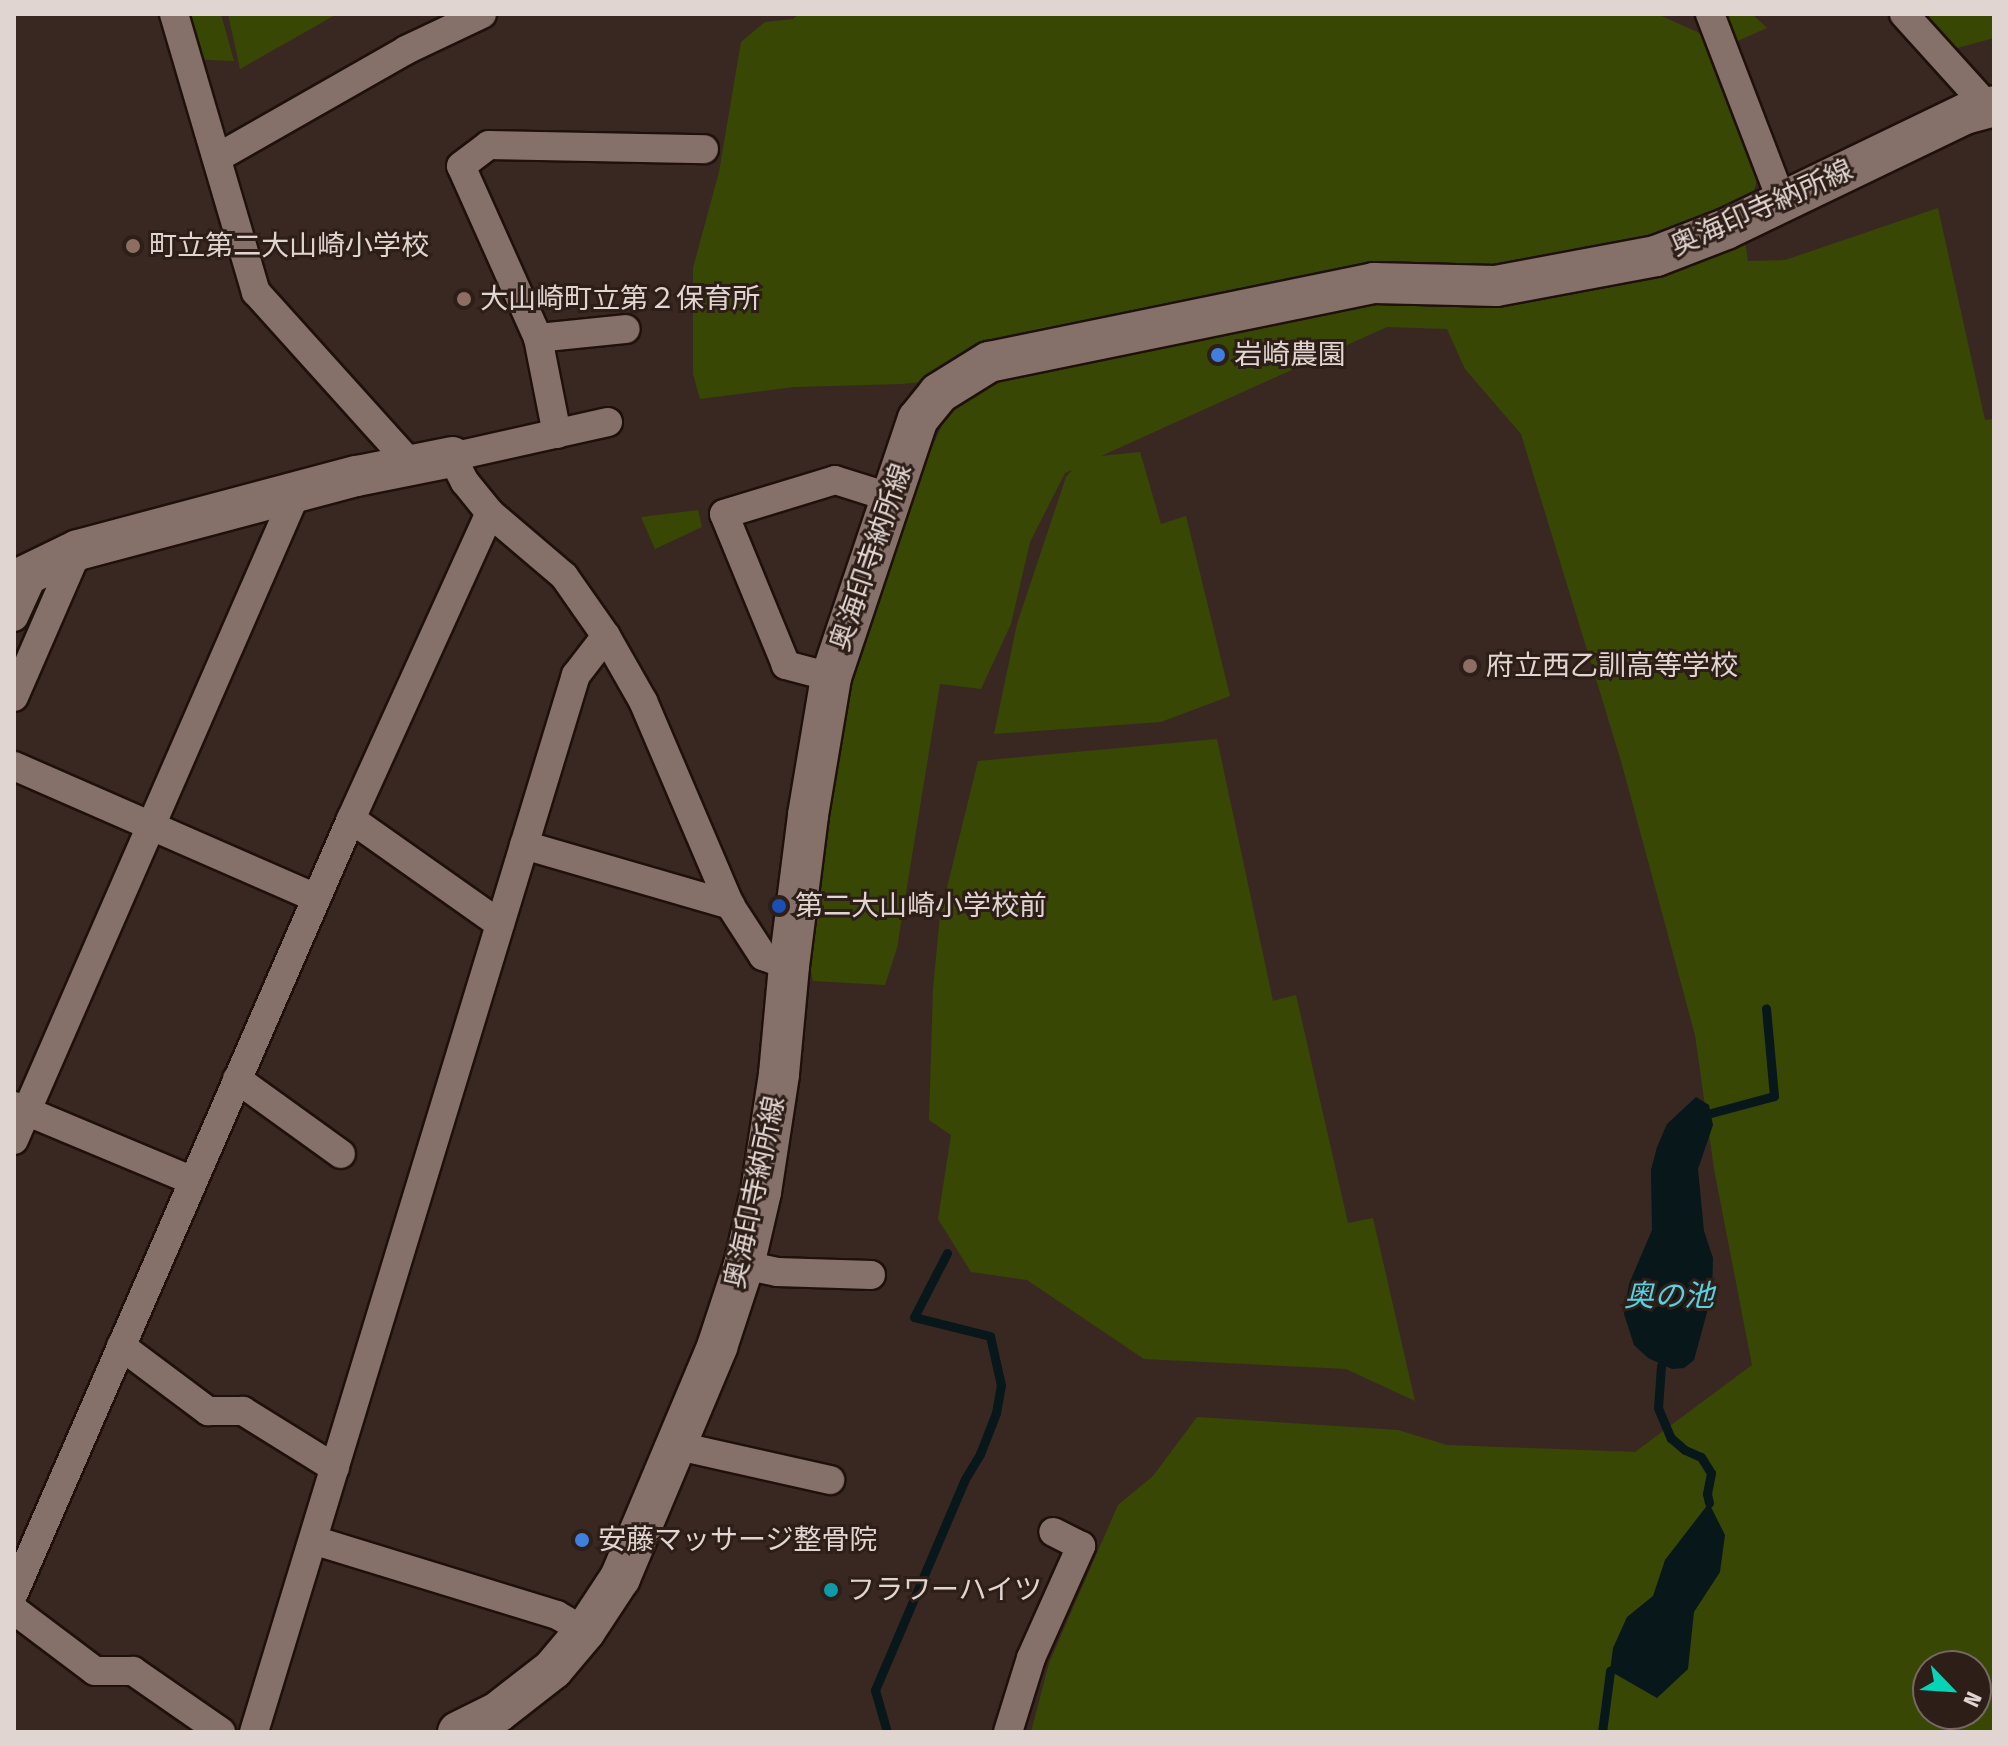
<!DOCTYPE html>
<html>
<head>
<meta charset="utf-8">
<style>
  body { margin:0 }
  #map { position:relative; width:2008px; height:1746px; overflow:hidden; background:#392821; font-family:"Fira Sans Condensed","Noto Sans JP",sans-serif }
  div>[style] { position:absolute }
  .green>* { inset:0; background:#394705 }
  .water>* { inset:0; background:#07171a }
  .stream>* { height:9px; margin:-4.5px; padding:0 4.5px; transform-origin:4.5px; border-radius:4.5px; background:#07171a }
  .roads { filter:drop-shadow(2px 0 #1f100b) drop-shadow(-2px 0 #1f100b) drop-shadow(0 2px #1f100b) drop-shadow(0 -2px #1f100b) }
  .street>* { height:28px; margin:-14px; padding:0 14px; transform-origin:14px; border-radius:14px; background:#857169 }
  .secondary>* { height:40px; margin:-20px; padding:0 20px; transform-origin:20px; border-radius:20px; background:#857169 }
  .dots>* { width:22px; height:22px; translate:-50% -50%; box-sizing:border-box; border:4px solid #2e1e18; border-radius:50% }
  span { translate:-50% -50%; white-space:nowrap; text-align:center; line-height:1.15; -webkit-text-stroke:6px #2e1e18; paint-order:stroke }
  .street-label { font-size:28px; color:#e1d5d1 }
  .poi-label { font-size:28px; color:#e1d5d1 }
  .left { translate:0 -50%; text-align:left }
  .water-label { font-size:30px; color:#54d2e5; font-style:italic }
  .frame { position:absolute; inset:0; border:16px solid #e1d5d1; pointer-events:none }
  .north { position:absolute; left:1912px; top:1650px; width:80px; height:80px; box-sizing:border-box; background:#2e1e18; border:2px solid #766762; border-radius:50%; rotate:115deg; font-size:22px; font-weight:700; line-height:32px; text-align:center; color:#e1d5d1 }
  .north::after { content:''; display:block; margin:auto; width:28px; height:36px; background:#04d5b6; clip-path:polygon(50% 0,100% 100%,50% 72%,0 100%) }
</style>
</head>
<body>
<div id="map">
  <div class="green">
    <i style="clip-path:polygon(167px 14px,221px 14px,234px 61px,185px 59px)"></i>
    <i style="clip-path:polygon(228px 14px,337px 14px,240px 69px)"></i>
    <i style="clip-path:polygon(evenodd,799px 14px,1657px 14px,1704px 35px,1758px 175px,1754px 191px,1739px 199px,1748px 261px,1785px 260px,1938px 208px,1985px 420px,1994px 419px,1994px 1732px,1031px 1732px,1049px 1663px,1118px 1505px,1153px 1476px,1197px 1417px,1398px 1430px,1447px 1445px,1635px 1452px,1752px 1365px,1714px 1169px,1695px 1035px,1621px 761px,1521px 434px,1465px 369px,1447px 329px,1387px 327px,1101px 456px,1140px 452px,1161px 524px,1186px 516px,1230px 696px,1161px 722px,994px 734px,1017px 624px,1066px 477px,1072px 470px,1065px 473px,1030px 542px,1011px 624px,981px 689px,940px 684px,897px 948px,885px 985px,813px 981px,803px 940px,848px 686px,907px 504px,942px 425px,951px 379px,901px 384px,794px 387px,700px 399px,693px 374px,693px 268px,719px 172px,741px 42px,765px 22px,793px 19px,799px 14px,1928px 1666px,1976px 1666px,1976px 1714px,1928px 1714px,1928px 1666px)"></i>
    <i style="clip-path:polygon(1718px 14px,1752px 14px,1767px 28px,1731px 44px)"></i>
    <i style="clip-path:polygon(1923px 14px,1994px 14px,1994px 38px,1950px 50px)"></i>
    <i style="clip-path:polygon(698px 510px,702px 527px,655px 549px,641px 517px)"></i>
    <i style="clip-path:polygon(1217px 739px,1273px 1001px,1296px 995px,1348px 1223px,1373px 1218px,1415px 1401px,1346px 1369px,1144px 1359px,1027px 1280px,971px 1272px,938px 1219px,951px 1135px,929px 1120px,933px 989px,940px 916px,978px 761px)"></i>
  </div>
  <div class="water">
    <i style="clip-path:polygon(1696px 1097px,1709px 1105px,1713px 1125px,1698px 1169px,1704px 1231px,1713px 1258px,1712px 1294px,1694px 1360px,1684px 1368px,1672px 1369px,1648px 1358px,1634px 1345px,1624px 1314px,1629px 1284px,1652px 1230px,1651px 1170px,1657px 1147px,1667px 1124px)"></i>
    <i style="clip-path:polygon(1709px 1503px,1725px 1535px,1720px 1572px,1694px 1612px,1688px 1669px,1657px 1698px,1610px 1671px,1613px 1648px,1627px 1617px,1653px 1596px,1665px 1560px)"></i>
  </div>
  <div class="stream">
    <i style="left:1711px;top:1113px;width:65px;rotate:-15.1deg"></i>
    <i style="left:1774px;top:1096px;width:88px;rotate:-95.2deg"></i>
    <i style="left:1661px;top:1366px;width:42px;rotate:94.1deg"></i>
    <i style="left:1658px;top:1408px;width:33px;rotate:67deg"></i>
    <i style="left:1671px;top:1438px;width:18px;rotate:41deg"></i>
    <i style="left:1685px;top:1450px;width:17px;rotate:24deg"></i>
    <i style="left:1701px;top:1457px;width:19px;rotate:58deg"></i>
    <i style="left:1711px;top:1473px;width:21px;rotate:101deg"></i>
    <i style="left:1707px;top:1494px;width:9px;rotate:77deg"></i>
    <i style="left:887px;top:1732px;width:44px;rotate:-105.9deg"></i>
    <i style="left:875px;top:1690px;width:229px;rotate:-66.9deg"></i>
    <i style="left:965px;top:1479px;width:29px;rotate:-59deg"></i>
    <i style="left:980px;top:1454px;width:44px;rotate:-68.7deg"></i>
    <i style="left:996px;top:1413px;width:28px;rotate:-80deg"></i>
    <i style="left:1001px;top:1385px;width:50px;rotate:-102.7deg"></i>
    <i style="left:990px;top:1336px;width:78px;rotate:-166deg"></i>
    <i style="left:914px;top:1317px;width:72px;rotate:-62.7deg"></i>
    <i style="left:1602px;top:1732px;width:62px;rotate:-82.5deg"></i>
  </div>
  <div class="roads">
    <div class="street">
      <i style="left:174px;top:14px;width:290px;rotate:73.6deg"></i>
      <i style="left:256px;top:292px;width:233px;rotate:48deg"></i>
      <i style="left:1710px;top:14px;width:201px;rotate:69deg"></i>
      <i style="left:1904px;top:14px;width:125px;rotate:47.9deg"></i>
      <i style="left:217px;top:158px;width:218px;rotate:-29.7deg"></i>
      <i style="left:406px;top:50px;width:84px;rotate:-25.3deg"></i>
      <i style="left:538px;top:338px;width:88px;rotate:-5.8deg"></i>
      <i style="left:608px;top:422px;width:160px;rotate:167.4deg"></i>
      <i style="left:452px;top:457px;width:28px;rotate:63deg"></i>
      <i style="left:465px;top:482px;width:40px;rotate:51deg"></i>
      <i style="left:490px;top:513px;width:97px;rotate:40.4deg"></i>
      <i style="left:564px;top:576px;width:73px;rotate:55deg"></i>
      <i style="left:606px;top:636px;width:75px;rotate:60.4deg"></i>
      <i style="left:643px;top:701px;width:222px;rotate:66.9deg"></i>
      <i style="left:730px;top:905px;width:61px;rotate:57.1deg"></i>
      <i style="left:763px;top:956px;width:28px;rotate:21deg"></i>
      <i style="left:557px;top:434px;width:98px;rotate:-101.2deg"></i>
      <i style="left:538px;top:338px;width:188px;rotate:-114.1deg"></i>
      <i style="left:461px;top:166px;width:35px;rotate:-37deg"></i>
      <i style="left:489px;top:145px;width:215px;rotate:1.1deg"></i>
      <i style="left:14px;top:617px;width:51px;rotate:-65.5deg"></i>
      <i style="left:831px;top:677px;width:47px;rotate:-165.1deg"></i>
      <i style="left:786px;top:665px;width:163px;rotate:-112.3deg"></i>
      <i style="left:724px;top:514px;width:116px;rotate:-17deg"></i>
      <i style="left:835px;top:480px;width:57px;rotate:17.5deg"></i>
      <i style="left:14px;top:697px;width:160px;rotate:-66.5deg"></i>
      <i style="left:14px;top:766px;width:330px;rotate:23.6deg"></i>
      <i style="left:351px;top:819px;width:182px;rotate:35.2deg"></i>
      <i style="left:524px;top:845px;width:215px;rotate:16.2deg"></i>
      <i style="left:237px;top:1079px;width:128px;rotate:35.8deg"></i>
      <i style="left:14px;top:1106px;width:194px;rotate:22.7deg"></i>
      <i style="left:14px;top:1140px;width:708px;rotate:-66.44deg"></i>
      <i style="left:744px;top:1265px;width:34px;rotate:12deg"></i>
      <i style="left:777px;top:1272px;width:94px;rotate:1.8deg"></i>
      <i style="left:121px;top:1346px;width:109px;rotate:36.8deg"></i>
      <i style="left:208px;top:1411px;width:35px"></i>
      <i style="left:243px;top:1411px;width:108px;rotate:31.8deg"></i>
      <i style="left:678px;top:1446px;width:156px;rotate:12.6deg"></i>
      <i style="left:313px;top:1540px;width:255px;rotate:17.1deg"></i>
      <i style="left:557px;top:1615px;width:32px;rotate:30deg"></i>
      <i style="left:14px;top:1593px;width:844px;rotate:-66.47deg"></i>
      <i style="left:351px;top:819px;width:336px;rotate:-65.6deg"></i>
      <i style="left:14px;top:1610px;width:101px;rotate:37deg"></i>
      <i style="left:95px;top:1671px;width:38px"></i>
      <i style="left:133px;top:1671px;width:107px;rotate:34.7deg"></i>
      <i style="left:254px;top:1732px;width:1105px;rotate:-73.06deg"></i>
      <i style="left:576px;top:675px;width:49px;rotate:-52.4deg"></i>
      <i style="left:1008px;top:1732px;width:77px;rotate:-72.7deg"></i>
      <i style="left:1031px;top:1658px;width:123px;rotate:-65.9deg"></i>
      <i style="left:1081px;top:1546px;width:31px;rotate:-153deg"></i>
    </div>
    <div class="secondary">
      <i style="left:14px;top:581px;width:71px;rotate:-25.8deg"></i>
      <i style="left:78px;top:550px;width:289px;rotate:-14.9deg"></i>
      <i style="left:357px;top:476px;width:97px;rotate:-11.3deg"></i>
      <i style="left:458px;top:1732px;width:45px;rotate:-26.6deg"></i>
      <i style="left:498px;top:1712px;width:70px;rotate:-38deg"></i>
      <i style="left:553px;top:1669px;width:50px;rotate:-49.9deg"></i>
      <i style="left:585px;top:1631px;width:64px;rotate:-56.6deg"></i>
      <i style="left:620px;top:1578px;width:251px;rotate:-67.2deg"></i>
      <i style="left:717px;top:1347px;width:86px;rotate:-71.8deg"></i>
      <i style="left:744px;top:1265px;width:75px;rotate:-76.9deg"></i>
      <i style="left:761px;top:1192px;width:119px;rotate:-81.3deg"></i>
      <i style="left:779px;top:1074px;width:108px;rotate:-84.7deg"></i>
      <i style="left:789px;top:966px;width:152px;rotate:-82.8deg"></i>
      <i style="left:808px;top:815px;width:140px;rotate:-80.5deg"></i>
      <i style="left:831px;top:677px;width:272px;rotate:-71.4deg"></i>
      <i style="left:918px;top:419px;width:33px;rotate:-51deg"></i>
      <i style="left:939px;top:393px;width:59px;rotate:-31.8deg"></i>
      <i style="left:989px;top:362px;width:393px;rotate:-11.6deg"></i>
      <i style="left:1374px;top:283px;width:122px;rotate:1.4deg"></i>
      <i style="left:1496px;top:286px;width:163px;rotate:-10.6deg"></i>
      <i style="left:1656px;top:256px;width:75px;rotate:-21.1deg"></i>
      <i style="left:1726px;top:229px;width:265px;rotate:-25.7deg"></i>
      <i style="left:1965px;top:114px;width:30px;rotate:-15deg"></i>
    </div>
  </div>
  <div class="dots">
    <i style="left:133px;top:246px;background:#8d6e63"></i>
    <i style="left:464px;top:299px;background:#8d6e63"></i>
    <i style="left:1218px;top:355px;background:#3f7fe0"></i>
    <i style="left:1470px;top:666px;background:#8d6e63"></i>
    <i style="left:779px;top:906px;background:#1a4fb4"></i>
    <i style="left:582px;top:1540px;background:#3f7fe0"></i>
    <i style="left:831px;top:1590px;background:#0f9aa8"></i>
  </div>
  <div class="street-label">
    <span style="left:1762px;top:208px;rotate:-24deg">奥海印寺納所線</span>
    <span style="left:871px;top:557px;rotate:-71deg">奥海印寺納所線</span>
    <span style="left:755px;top:1192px;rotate:-78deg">奥海印寺納所線</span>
  </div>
  <div class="poi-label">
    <span class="left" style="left:149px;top:246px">町立第二大山崎小学校</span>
    <span class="left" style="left:480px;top:299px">大山崎町立第２保育所</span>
    <span class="left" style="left:1234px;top:355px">岩崎農園</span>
    <span class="left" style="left:1486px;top:666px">府立西乙訓高等学校</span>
    <span class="left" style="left:795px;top:906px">第二大山崎小学校前</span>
    <span class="left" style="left:598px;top:1540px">安藤マッサージ整骨院</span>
    <span class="left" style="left:847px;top:1590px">フラワーハイツ</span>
  </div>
  <div class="water-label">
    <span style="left:1669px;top:1296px">奥の池</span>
  </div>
  <div class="frame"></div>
  <div class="north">N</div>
</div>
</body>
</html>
